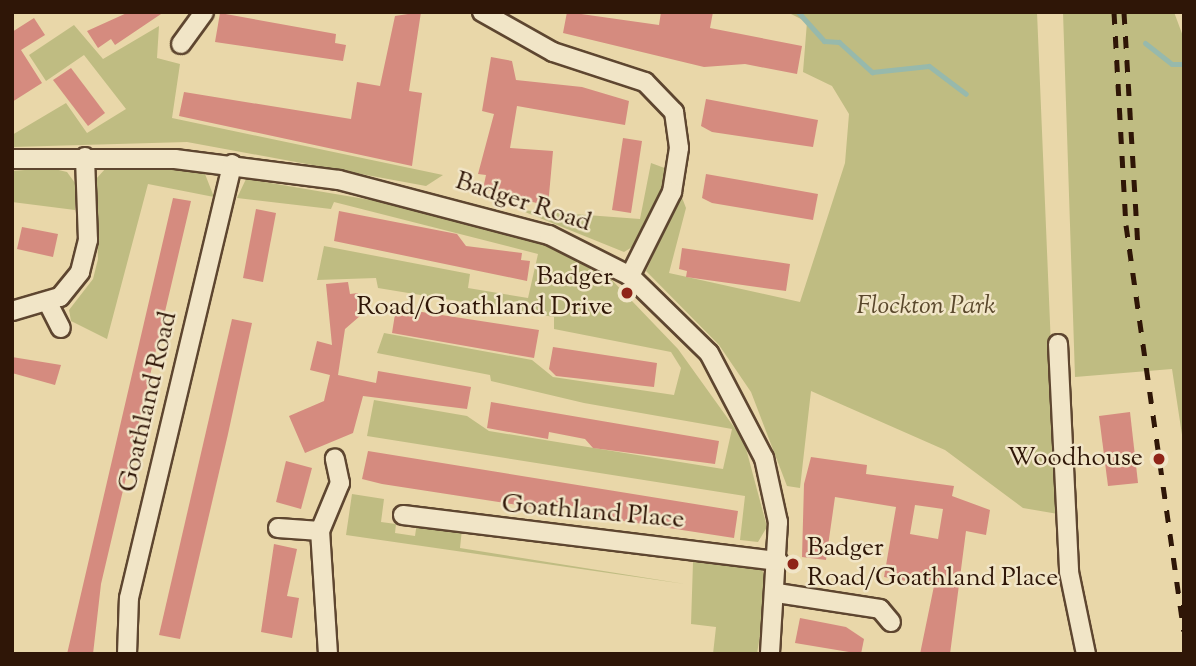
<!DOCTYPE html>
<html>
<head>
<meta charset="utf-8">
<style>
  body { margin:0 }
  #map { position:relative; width:1196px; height:666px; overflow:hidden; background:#e9d7a9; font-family:"Sorts Mill Goudy",serif }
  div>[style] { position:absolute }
  .green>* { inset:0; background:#bfbc82 }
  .stream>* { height:5px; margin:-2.5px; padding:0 2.5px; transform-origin:2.5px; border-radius:2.5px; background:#97b9ac }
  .building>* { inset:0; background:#d58b7f }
  .roads { filter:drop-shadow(2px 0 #5e4630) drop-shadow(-2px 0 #5e4630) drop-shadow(0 2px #5e4630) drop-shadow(0 -2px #5e4630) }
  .minor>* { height:18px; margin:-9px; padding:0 9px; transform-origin:9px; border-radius:9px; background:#f1e5c7 }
  .rail>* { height:5px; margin-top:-2.5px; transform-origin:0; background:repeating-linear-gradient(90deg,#2f1607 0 12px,transparent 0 24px) }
  .dots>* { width:19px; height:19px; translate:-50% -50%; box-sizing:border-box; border:4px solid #f1e5c7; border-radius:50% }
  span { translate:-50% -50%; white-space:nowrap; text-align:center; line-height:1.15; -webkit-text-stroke:5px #f1e5c7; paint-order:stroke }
  .street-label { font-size:26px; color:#2f1607 }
  .poi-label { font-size:26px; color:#2f1607 }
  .right { translate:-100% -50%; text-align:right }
  .left { translate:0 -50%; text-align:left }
  .park-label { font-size:26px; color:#5a482c; font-style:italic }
  .frame { position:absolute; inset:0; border:14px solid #2f1607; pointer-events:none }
</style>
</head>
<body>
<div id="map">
  <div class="green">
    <i style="clip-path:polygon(787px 12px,1037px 12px,1058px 514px,1023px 508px,945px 450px,811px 391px,800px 488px,787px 486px,751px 392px,719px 345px,646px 271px,681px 195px,686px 208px,669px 273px,800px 302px,845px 163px,849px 114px,832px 86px,803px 72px,807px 22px)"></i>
    <i style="clip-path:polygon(1063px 12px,1174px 12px,1184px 39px,1184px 448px,1172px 369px,1075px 377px)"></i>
    <i style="clip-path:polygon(74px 25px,103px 59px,159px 26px,157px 58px,180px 64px,172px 118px,443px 175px,426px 186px,187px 142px,12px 147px,12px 135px,66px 103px,87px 133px,126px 109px,84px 55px,46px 81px,29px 55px)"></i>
    <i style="clip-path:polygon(651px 163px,670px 170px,665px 188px,637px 244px,624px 252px,520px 210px,640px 219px)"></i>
    <i style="clip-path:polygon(153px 167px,205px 174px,214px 197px,148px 184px,107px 339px,71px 321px,69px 310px,93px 279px,98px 259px,96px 179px,106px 168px)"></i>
    <i style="clip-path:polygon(50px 168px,67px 172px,75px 183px,75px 210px,12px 202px,12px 171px)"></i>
    <i style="clip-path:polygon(246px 179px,424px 209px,537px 240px,608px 276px,678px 349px,744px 441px,767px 527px,758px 542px,740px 540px,745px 496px,367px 436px,374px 400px,467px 416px,489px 431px,723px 469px,732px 429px,584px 403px,491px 381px,490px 375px,377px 353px,384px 333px,532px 360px,553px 377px,674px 395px,681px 368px,671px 352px,554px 329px,554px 317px,378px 288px,376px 278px,317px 280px,324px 246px,470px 274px,468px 288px,528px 298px,538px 254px,334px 202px,331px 209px,237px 198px)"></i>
    <i style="clip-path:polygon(352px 494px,384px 499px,381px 522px,396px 524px,395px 533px,415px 536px,417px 522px,462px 529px,460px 548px,685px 584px,346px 535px)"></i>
    <i style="clip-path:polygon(693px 562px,762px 570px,768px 582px,757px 654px,713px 654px,716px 627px,691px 624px)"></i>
  </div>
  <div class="stream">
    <i style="left:798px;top:12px;width:39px;rotate:48deg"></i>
    <i style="left:824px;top:41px;width:15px;rotate:4deg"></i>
    <i style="left:839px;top:42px;width:45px;rotate:42.3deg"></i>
    <i style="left:872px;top:72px;width:57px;rotate:-6deg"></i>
    <i style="left:929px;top:66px;width:46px;rotate:37.1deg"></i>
    <i style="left:1145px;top:43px;width:34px;rotate:38deg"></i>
    <i style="left:1172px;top:64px;width:12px"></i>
  </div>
  <div class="building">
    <i style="clip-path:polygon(129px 12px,164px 12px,115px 45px,111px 39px,98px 48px,87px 31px)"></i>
    <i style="clip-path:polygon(421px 12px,409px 91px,422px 93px,412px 166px,179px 116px,184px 92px,351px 119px,357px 82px,380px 86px,395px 16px)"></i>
    <i style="clip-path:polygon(567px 12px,659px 25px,661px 12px,713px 12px,710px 28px,802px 46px,797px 74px,745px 64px,704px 67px,563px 33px)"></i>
    <i style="clip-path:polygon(220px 13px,336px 34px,335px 43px,346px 45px,343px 61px,215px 42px)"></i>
    <i style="clip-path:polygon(34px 18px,45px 35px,21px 50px,42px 83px,12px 102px,12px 32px)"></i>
    <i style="clip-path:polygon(491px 57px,512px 61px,516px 80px,582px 87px,629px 101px,625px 125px,517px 106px,510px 148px,553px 151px,548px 206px,483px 189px,486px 175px,478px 174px,494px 114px,482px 111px)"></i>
    <i style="clip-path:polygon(71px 68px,105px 113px,88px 126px,53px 80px)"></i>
    <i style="clip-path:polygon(706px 99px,818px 120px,813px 147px,712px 132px,701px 126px)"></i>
    <i style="clip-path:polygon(623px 138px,642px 141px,631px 213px,612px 210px)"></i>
    <i style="clip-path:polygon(706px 174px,818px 194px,813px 220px,712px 203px,702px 198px)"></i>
    <i style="clip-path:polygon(173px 198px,191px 201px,101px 584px,93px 654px,67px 654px)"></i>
    <i style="clip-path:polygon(256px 209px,276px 213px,263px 282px,243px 278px)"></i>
    <i style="clip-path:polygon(339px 211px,457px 234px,466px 246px,522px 253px,521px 260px,530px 261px,527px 281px,334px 241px)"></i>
    <i style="clip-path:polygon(22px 227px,58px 234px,53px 257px,17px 249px)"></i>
    <i style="clip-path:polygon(682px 248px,790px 264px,786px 291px,686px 277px,687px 271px,679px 269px)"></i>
    <i style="clip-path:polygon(348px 282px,350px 294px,358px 293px,360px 316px,345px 329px,338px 375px,376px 383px,378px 371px,471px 387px,467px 409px,363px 396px,353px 433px,305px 453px,289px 416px,324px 401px,330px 375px,310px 370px,317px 341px,332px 345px,326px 284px)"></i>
    <i style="clip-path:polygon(396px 308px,539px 330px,534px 358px,392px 333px)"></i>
    <i style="clip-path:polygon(232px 319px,252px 323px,228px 434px,180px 639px,159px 635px)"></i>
    <i style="clip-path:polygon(553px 347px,657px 363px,654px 387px,556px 376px,549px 369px)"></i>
    <i style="clip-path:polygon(12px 357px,61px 365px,55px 385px,12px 373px)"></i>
    <i style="clip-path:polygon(491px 402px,719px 441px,715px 464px,593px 448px,585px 439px,549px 432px,548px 439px,487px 428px)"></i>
    <i style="clip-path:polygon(1130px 412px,1138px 483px,1108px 486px,1099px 416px)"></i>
    <i style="clip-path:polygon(368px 451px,738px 511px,734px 538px,591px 516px,581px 514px,580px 506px,531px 507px,382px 484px,362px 479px)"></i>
    <i style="clip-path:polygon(evenodd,811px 457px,867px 465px,866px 474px,954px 486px,952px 496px,990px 510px,986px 535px,966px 531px,950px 654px,920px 654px,934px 586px,884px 577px,896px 507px,835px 497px,826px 560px,802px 557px,804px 484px,811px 457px,915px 505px,943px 509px,938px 539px,910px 534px,915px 505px)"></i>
    <i style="clip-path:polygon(286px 461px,312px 468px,301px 509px,276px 502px)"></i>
    <i style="clip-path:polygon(274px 544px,297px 549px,287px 596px,299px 598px,292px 638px,261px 632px)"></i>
    <i style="clip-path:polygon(800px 618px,846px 627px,864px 639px,861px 654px,795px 643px)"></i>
  </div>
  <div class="roads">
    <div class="minor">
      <i style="left:482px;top:12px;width:81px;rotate:29.4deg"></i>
      <i style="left:553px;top:52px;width:97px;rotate:18.1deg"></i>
      <i style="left:645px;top:82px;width:42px;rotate:46deg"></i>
      <i style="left:674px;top:112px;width:36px;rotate:82deg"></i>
      <i style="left:679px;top:148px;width:45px;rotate:99deg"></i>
      <i style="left:672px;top:192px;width:94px;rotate:116.6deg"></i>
      <i style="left:181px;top:44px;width:39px;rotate:-54deg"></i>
      <i style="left:12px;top:159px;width:163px"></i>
      <i style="left:175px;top:159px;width:165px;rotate:7.3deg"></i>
      <i style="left:339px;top:180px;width:217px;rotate:14.7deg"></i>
      <i style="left:549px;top:235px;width:91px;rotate:26.8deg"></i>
      <i style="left:630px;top:276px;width:110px;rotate:44.3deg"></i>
      <i style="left:709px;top:353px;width:119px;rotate:62.4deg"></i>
      <i style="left:764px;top:458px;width:66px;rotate:77.7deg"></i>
      <i style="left:778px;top:522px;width:132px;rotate:93.5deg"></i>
      <i style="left:48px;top:303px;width:28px;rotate:63deg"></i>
      <i style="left:12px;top:311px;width:50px;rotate:-16.3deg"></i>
      <i style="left:60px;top:297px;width:32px;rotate:-51deg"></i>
      <i style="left:80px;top:272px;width:33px;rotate:-76deg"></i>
      <i style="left:88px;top:240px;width:83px;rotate:-92.1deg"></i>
      <i style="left:1058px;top:344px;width:228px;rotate:87.2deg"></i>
      <i style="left:1069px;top:572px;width:84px;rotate:78.3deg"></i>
      <i style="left:403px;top:515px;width:378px;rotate:7deg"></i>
      <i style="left:278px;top:528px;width:42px;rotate:4.1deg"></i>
      <i style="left:777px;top:593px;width:104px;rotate:8.8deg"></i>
      <i style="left:880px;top:609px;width:17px;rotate:50deg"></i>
      <i style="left:127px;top:654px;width:56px;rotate:-88deg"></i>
      <i style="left:129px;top:598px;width:446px;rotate:-76.6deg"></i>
      <i style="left:328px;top:654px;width:123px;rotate:-93.7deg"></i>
      <i style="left:320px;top:531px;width:52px;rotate:-67.4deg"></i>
      <i style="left:340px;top:483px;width:25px;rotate:-102deg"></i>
    </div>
  </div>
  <div class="rail">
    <i style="left:1114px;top:12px;width:213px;rotate:86.8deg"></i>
    <i style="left:1126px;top:225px;width:410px;rotate:81.9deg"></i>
    <i style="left:1124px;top:12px;width:235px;rotate:86.6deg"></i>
  </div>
  <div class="dots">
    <i style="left:627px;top:293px;background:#8f2418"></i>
    <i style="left:1159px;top:459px;background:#8f2418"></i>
    <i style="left:793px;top:564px;background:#8f2418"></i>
  </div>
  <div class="street-label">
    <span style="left:523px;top:203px;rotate:18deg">Badger Road</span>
    <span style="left:149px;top:402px;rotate:-77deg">Goathland Road</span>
    <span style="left:593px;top:513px;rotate:5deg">Goathland Place</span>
  </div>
  <div class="poi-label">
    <span class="right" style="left:613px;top:293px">Badger<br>Road/Goathland Drive</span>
    <span class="right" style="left:1143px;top:459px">Woodhouse</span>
    <span class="left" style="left:807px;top:564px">Badger<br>Road/Goathland Place</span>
  </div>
  <div class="park-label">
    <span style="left:926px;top:307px">Flockton Park</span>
  </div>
  <div class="frame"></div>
</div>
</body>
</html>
